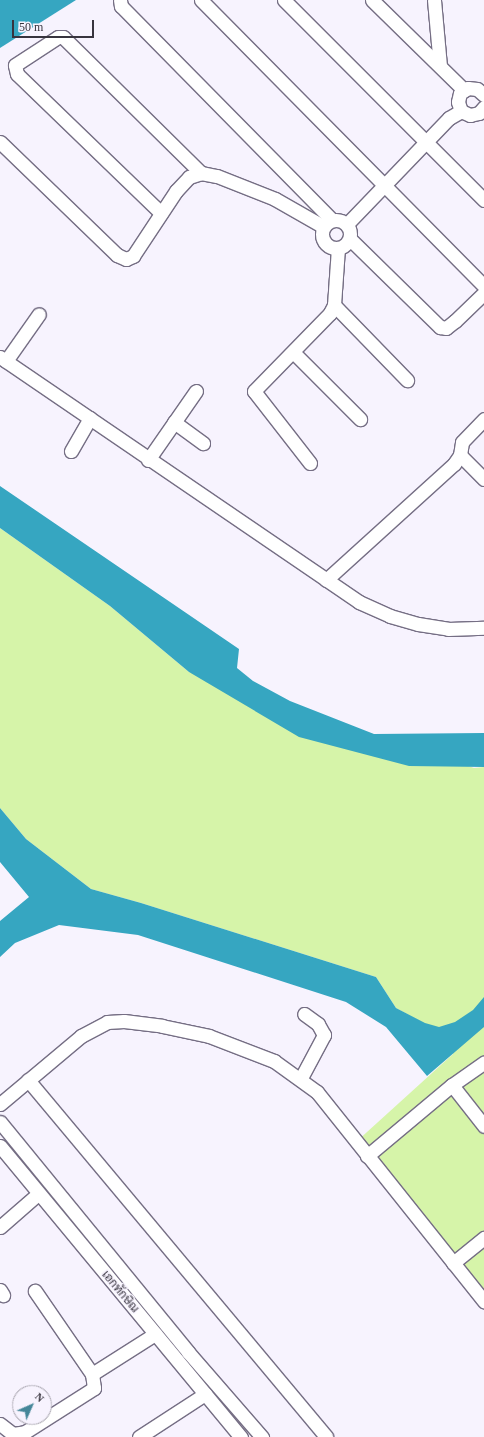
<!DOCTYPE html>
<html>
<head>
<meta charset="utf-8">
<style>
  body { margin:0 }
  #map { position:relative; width:484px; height:1437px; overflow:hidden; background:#f7f3fe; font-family:"Times New Roman",Sarabun,serif }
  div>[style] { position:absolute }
  .green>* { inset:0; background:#d6f4a9 }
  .water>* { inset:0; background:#36a6c1 }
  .roads { filter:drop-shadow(1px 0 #756e84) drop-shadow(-1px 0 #756e84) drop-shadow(0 1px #756e84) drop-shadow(0 -1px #756e84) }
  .minor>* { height:13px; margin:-6.5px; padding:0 6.5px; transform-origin:6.5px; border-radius:6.5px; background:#fff }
  .minor>.ring { margin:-6.5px; padding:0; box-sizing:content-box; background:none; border:13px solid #fff; border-radius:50% }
  span { translate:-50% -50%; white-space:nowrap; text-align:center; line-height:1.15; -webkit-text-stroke:3px #f7f3fe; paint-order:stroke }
  .street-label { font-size:12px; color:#37343e }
  .north { position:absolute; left:12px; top:1385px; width:40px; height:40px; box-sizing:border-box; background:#f7f3fe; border:1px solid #aaa7b1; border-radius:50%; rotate:45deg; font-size:11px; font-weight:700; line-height:16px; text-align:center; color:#37343e }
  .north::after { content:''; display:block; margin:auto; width:14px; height:18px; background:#458799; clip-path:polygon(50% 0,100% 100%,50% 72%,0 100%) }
  .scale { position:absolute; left:12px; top:20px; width:82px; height:18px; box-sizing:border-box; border:2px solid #37343e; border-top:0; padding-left:5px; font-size:12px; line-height:14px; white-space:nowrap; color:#37343e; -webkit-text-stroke:3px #f7f3fe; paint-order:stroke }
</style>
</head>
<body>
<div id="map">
  <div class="green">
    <i style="clip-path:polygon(0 528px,110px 606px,189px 672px,474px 768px,484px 767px,484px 1301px,356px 1142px,453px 1054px,425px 1024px,396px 1008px,376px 977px,141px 903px,91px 889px,26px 839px,0 808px)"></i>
  </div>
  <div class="water">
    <i style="clip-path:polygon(0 0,76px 0,0 48px)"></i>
    <i style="clip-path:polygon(0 486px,239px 649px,237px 668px,253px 681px,290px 701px,374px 734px,484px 733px,484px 767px,409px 766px,299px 737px,189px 672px,110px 606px,0 528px)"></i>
    <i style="clip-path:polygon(0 808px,26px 839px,91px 889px,141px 903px,376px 977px,396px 1008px,425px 1023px,439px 1027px,455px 1022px,473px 1010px,484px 997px,484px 1027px,427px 1076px,386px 1027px,346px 1002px,138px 935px,59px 925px,15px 943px,0 957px,0 921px,29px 897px,0 862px)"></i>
  </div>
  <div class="roads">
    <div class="minor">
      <i style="left:120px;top:0;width:6px;rotate:81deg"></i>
      <i style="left:121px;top:6px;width:301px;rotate:45.4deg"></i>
      <i style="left:201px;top:0;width:402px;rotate:45.3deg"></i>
      <i style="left:284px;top:0;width:283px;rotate:45deg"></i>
      <i style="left:372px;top:0;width:129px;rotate:44.4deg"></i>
      <i style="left:434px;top:0;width:66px;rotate:84.8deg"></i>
      <i style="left:484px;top:95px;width:9px;rotate:-139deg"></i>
      <i style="left:477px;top:89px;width:9px;rotate:-174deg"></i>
      <i style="left:468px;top:88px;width:9px;rotate:148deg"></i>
      <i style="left:460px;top:93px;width:9px;rotate:103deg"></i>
      <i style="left:458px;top:102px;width:9px;rotate:72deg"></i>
      <i style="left:461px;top:111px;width:10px;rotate:24deg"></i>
      <i style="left:470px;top:115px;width:9px;rotate:-13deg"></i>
      <i style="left:479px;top:113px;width:8px;rotate:-50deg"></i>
      <i style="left:0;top:142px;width:163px;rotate:44deg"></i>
      <i style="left:117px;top:255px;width:10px;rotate:24deg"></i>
      <i style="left:126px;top:259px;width:8px;rotate:-23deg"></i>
      <i style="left:133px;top:256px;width:78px;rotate:-56.5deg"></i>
      <i style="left:176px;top:191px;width:19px;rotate:-47deg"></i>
      <i style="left:189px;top:177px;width:13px;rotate:-18deg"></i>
      <i style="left:201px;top:173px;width:16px;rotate:11deg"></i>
      <i style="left:217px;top:176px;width:62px;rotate:21.6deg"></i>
      <i style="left:275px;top:199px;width:56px;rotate:29.7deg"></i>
      <i style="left:161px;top:213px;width:200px;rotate:-136deg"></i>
      <i style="left:17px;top:74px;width:9px;rotate:-103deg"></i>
      <i style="left:15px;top:65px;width:51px;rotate:-33.1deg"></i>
      <i style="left:58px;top:37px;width:5px"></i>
      <i style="left:63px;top:37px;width:194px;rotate:44.6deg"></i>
      <i class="ring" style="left:322px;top:220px;width:15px;height:15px"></i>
      <i style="left:347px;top:224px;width:147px;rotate:-46.1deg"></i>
      <i style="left:449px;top:118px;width:14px;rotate:-30deg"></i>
      <i style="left:350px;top:239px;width:126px;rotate:44.4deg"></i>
      <i style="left:440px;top:327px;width:6px;rotate:9deg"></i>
      <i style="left:446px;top:328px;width:11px;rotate:-38deg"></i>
      <i style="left:455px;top:321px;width:40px;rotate:-44deg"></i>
      <i style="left:334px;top:305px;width:105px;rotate:45.8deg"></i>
      <i style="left:293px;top:352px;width:95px;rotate:45deg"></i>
      <i style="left:0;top:357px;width:435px;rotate:34.3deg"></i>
      <i style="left:359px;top:602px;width:34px;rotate:24deg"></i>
      <i style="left:390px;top:616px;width:29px;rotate:16deg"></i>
      <i style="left:418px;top:624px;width:30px;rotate:9deg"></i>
      <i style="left:448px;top:629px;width:36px;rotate:-2deg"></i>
      <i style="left:6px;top:361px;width:57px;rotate:-54.9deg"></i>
      <i style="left:174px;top:422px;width:36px;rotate:36deg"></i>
      <i style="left:71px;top:451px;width:38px;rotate:-60deg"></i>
      <i style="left:460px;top:455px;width:34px;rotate:45deg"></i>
      <i style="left:148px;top:460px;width:84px;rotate:-55.2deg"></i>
      <i style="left:310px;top:463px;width:91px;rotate:-127.9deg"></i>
      <i style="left:254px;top:391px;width:109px;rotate:-45.7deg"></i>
      <i style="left:330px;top:313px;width:9px;rotate:-63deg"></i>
      <i style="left:334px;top:305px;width:57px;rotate:-86deg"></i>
      <i style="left:326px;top:580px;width:173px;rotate:-42.2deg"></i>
      <i style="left:454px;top:464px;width:11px;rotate:-56deg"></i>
      <i style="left:460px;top:455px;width:13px;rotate:-81deg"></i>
      <i style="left:462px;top:442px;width:32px;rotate:-46deg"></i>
      <i style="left:301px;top:1078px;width:49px;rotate:-61.9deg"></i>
      <i style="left:324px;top:1035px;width:13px;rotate:-119deg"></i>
      <i style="left:318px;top:1024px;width:17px;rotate:-144deg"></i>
      <i style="left:28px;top:1080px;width:465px;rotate:50.1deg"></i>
      <i style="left:452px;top:1085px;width:52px;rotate:52deg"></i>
      <i style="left:0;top:1104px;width:106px;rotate:-40deg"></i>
      <i style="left:81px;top:1036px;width:30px;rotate:-28deg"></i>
      <i style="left:107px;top:1022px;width:17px;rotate:-3deg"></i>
      <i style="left:124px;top:1021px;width:38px;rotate:7deg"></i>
      <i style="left:162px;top:1026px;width:48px;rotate:12deg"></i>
      <i style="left:209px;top:1036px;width:70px;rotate:21deg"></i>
      <i style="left:274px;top:1061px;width:53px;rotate:35.8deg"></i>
      <i style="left:317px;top:1092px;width:268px;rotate:51.4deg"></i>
      <i style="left:0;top:1122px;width:297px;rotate:50.7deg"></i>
      <i style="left:188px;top:1352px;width:113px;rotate:49deg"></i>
      <i style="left:0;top:1146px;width:378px;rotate:50.4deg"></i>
      <i style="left:367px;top:1156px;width:111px;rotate:-39.9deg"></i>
      <i style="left:452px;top:1085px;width:39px;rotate:-35deg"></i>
      <i style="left:0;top:1227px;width:50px;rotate:-41deg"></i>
      <i style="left:453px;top:1263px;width:40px;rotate:-39deg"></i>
      <i style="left:0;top:1290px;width:6px;rotate:59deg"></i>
      <i style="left:92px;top:1374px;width:75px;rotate:-32.4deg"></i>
      <i style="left:0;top:1424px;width:16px;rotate:38deg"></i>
      <i style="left:13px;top:1434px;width:12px;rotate:-9deg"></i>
      <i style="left:25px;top:1432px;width:82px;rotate:-32.5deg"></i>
      <i style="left:94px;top:1388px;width:14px;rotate:-98deg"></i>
      <i style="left:92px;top:1374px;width:101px;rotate:-124.5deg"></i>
      <i style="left:139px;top:1437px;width:79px;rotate:-33.1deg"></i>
    </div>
  </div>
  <div class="street-label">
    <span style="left:120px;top:1292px;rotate:50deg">เอกทักษิณ</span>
  </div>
  <div class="north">N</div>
  <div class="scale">50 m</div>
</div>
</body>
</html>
